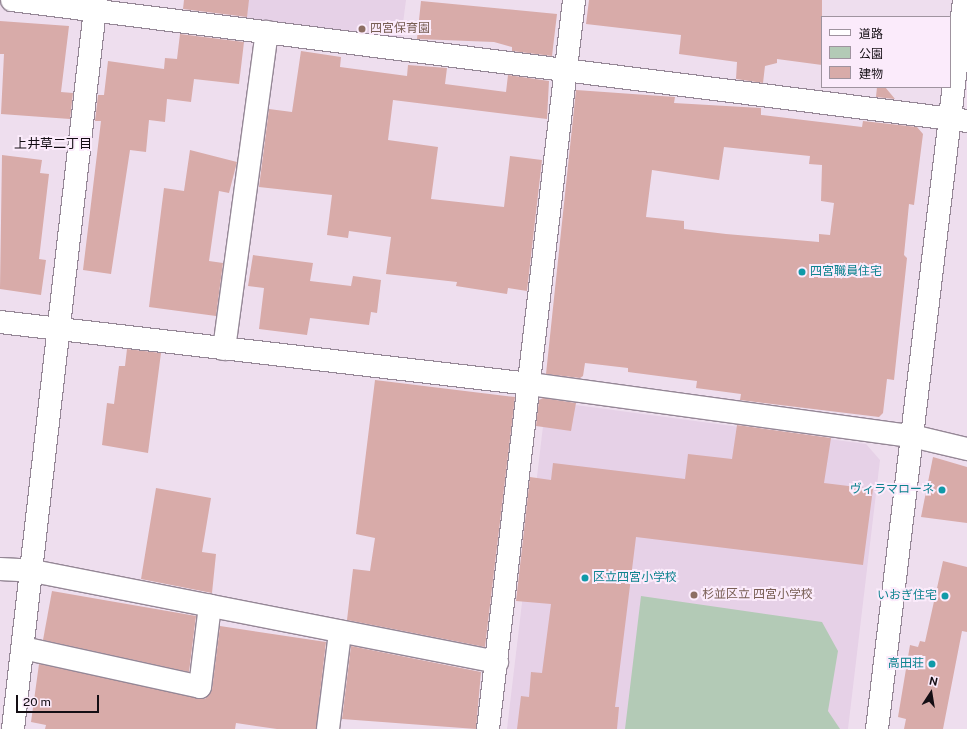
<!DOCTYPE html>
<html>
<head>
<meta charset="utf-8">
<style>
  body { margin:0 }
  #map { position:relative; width:967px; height:729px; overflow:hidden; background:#eedeee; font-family:"Public Sans","Noto Sans JP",sans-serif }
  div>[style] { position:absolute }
  .built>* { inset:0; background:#e6d1e7 }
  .green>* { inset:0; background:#b3cab6 }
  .building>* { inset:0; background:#d8aba9 }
  .roads { filter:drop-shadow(1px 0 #958796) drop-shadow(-1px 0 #958796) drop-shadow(0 1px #958796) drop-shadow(0 -1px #958796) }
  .minor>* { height:22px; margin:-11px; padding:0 11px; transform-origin:11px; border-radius:11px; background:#fff }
  .tertiary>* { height:22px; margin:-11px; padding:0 11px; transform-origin:11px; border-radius:11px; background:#fff }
  .dots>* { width:11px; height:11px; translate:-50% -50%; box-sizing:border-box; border:2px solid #fbebfb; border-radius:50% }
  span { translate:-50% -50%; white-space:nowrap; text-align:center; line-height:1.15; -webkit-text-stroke:4px #fbebfb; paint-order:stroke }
  .education-label { font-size:12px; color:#785e54 }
  .left { translate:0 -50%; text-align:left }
  .culture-label { font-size:12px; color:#0d838f }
  .right { translate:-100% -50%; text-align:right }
  .neighbourhood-label { font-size:13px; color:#140e14 }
  .legend { position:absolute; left:821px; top:16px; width:130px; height:72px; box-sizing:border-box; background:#fbebfb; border:1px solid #9f939f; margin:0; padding:5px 7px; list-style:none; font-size:12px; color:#140e14 }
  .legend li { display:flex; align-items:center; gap:8px; height:20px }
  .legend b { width:20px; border:1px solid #9f939f }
  .north { position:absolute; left:911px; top:673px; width:40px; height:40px; -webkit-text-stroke:3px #fbebfb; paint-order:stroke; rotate:12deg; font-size:11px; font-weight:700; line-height:16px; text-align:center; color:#140e14 }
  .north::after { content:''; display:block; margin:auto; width:14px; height:18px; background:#140e14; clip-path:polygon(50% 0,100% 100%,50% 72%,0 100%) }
  .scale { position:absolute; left:16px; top:695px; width:83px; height:18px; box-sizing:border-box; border:2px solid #140e14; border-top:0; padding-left:5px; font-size:12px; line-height:14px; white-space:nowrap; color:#140e14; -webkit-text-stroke:3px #fbebfb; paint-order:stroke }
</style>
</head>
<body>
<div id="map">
  <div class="built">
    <i style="clip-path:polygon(244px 0,406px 0,401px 39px,242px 19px)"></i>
    <i style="clip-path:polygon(546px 401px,866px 444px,880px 460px,848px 729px,507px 729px)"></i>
  </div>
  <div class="green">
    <i style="clip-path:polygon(641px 596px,822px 622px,838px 651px,828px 711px,840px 729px,625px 729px)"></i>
  </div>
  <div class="building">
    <i style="clip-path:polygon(184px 0,249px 0,247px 17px,183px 9px)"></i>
    <i style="clip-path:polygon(589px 0,822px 0,822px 65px,777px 59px,777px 63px,765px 66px,763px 83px,736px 79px,737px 62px,679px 54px,681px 35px,586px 24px)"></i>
    <i style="clip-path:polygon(421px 1px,557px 14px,552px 56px,512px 51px,512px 47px,494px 42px,417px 39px)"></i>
    <i style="clip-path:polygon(0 21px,69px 26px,61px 92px,73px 93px,70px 119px,1px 114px,4px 54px,0 54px)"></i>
    <i style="clip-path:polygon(180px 34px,244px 42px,239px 84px,194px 79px,191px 102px,167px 99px,165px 122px,149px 120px,146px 152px,130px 150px,111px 274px,83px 270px,101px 121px,95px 121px,98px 95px,104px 95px,108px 61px,164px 69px,165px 58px,177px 59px)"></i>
    <i style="clip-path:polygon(301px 51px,341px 57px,340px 67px,407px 76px,408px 65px,447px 68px,445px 84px,506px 92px,508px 75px,549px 81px,547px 119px,393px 100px,388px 140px,438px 147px,431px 199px,504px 207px,510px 156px,542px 160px,527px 291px,508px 288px,507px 294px,456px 286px,457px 282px,386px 274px,391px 237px,349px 231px,348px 238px,327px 235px,332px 195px,259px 187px,269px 109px,292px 112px)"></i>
    <i style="clip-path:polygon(877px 87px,885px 87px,895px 99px,876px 97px)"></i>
    <i style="clip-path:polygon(evenodd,576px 90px,675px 97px,674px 103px,761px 108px,761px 115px,862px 127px,863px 121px,917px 127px,923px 134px,914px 205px,909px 204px,904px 255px,907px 258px,894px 380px,887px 379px,883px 413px,879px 417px,740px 400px,741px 394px,696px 388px,697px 381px,628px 372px,628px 368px,585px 363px,583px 376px,580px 378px,546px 374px,576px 90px,724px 147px,810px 156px,809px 164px,822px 165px,821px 201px,834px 203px,830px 235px,819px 234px,819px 242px,726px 234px,684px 229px,684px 221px,646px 217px,652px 170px,719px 180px,724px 147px)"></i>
    <i style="clip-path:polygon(190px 150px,237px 162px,229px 193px,219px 191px,209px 261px,223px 263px,216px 316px,149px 307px,164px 188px,184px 191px)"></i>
    <i style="clip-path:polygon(2px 155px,42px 160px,40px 173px,49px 174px,39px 259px,46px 260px,41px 295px,0 289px)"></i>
    <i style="clip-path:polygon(253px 255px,313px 263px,310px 281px,351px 286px,353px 276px,381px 280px,377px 313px,371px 312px,369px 325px,310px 318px,307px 335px,259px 329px,264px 288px,248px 286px)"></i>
    <i style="clip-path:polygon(127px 349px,161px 353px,148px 453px,102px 445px,107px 403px,114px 404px,119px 366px,125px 366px)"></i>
    <i style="clip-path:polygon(375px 380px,515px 397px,485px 647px,347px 620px,353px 569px,370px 571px,375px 538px,356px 534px)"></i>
    <i style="clip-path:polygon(543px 398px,576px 403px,571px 431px,536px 426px,539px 400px)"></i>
    <i style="clip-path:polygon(737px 425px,831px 438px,824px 483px,873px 489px,863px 565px,636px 537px,615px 707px,619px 707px,617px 729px,517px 729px,521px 696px,529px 697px,531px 672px,542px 673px,551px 604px,516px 601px,530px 477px,551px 480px,553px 463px,685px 479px,688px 454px,732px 459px)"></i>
    <i style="clip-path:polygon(933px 457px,967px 467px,967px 523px,921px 517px)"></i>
    <i style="clip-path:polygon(156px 488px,211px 498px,202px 552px,216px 554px,212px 593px,141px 579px)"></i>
    <i style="clip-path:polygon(943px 561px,967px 567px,967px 632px,962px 631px,943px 729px,904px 729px,906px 719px,898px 717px,910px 645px,918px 647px,920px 641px,925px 642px)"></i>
    <i style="clip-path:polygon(52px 591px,196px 616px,189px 672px,43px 640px)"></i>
    <i style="clip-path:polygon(220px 626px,326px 642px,316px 729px,277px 729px,236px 723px,235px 729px,45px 729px,46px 725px,31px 722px,39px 664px,205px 699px,212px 689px)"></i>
    <i style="clip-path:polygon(351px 646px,481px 672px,476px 729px,342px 719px)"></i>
  </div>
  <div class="roads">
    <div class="minor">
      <i style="left:12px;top:0;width:963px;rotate:7.22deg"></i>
      <i style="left:0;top:322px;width:534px;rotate:6.67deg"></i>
      <i style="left:530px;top:384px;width:386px;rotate:7.8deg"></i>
      <i style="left:912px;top:436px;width:57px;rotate:13.3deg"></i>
      <i style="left:224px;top:349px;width:320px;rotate:-82.3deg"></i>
      <i style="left:0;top:569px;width:33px;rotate:3deg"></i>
      <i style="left:33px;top:571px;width:473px;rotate:11.1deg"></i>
      <i style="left:23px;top:648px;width:181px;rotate:12.4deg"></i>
      <i style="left:200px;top:687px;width:82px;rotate:-83deg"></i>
      <i style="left:328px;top:729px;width:98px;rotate:-82.9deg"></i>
      <i style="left:488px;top:729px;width:734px;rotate:-83.27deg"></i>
    </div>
    <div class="tertiary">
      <i style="left:13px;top:729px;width:734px;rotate:-83.5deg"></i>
      <i style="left:877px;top:729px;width:734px;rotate:-83.19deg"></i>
    </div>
  </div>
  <div class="dots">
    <i style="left:362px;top:29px;background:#8d6e63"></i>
    <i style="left:802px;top:272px;background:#0f9aa8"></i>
    <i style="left:942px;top:490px;background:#0f9aa8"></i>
    <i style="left:585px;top:578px;background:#0f9aa8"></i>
    <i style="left:694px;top:595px;background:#8d6e63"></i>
    <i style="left:945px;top:596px;background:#0f9aa8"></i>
    <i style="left:932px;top:664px;background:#0f9aa8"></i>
  </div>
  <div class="education-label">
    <span class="left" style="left:370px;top:29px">四宮保育園</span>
    <span class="left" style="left:702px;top:595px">杉並区立 四宮小学校</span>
  </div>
  <div class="culture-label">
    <span class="left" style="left:810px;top:272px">四宮職員住宅</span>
    <span class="right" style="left:934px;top:490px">ヴィラマローネ</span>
    <span class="left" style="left:593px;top:578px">区立四宮小学校</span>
    <span class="right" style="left:937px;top:596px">いおぎ住宅</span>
    <span class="right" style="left:924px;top:664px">高田荘</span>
  </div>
  <div class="neighbourhood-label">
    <span style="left:53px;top:144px">上井草二丁目</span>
  </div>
  <ul class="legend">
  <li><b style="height:5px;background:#fff"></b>道路</li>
  <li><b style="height:11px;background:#b3cab6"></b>公園</li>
  <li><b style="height:11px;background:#d8aba9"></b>建物</li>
  </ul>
  <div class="north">N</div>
  <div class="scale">20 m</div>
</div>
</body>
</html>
